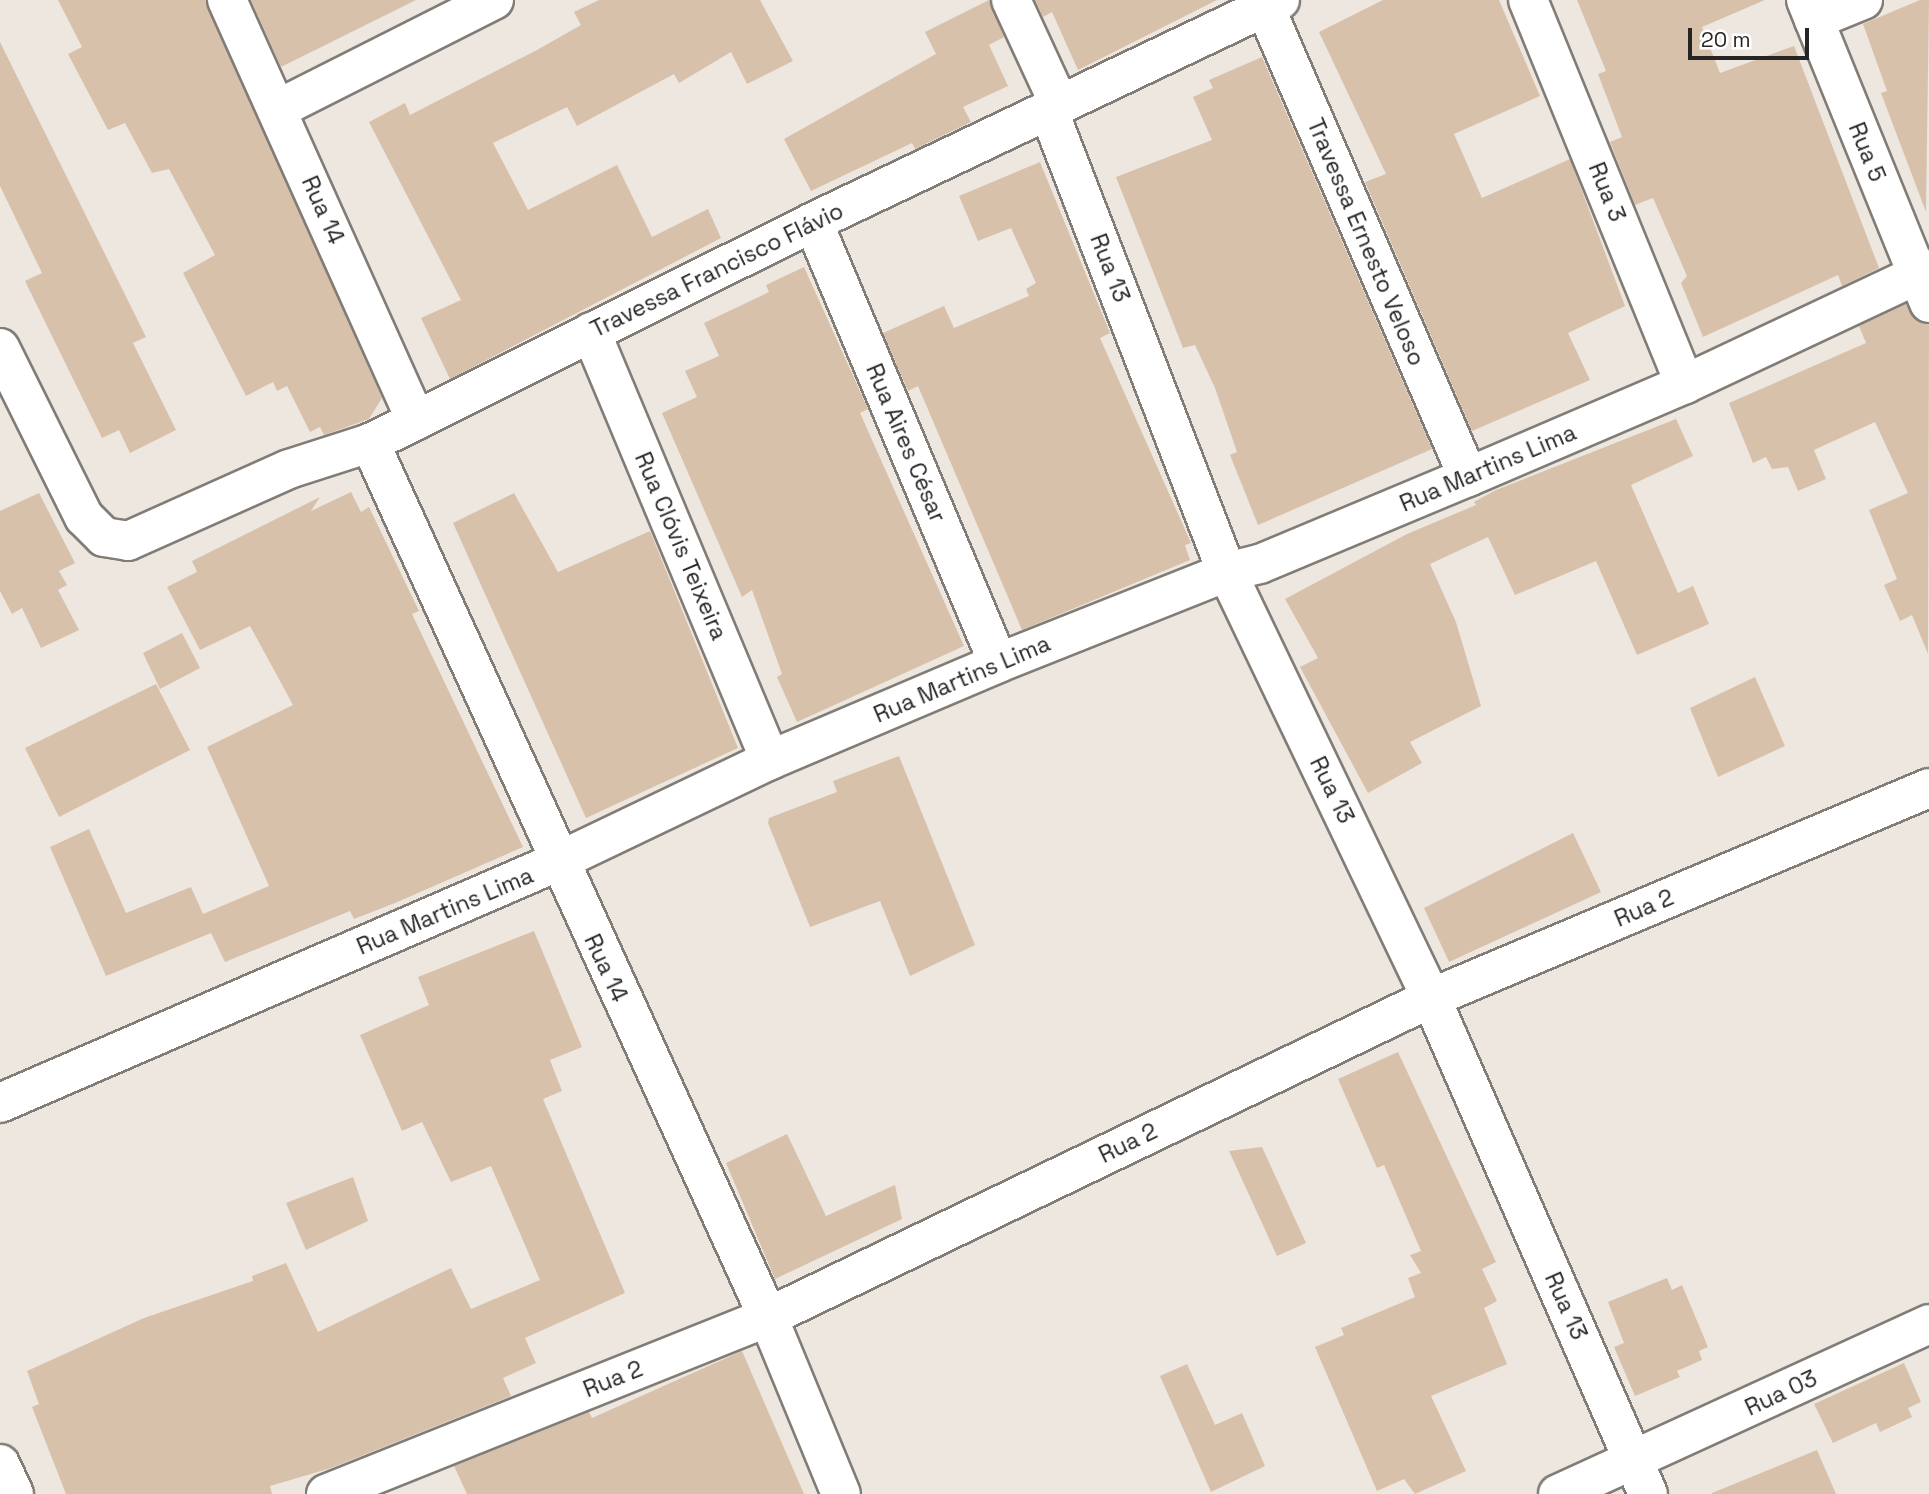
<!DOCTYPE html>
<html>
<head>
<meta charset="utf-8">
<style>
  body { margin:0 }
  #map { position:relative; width:1929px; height:1494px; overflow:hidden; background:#ede7e0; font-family:"Space Grotesk",sans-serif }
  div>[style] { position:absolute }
  .building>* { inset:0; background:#d8c1aa }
  .roads { filter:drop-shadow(2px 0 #817c76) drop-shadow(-2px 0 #817c76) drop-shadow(0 2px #817c76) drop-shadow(0 -2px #817c76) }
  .minor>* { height:38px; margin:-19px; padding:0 19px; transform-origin:19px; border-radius:19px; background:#fff }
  span { translate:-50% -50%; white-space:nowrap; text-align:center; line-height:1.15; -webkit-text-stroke:6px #fff; paint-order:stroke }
  .street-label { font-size:23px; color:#272523 }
  .scale { position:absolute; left:1688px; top:28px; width:121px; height:32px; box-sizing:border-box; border:4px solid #272523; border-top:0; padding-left:9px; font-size:21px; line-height:24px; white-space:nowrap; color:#272523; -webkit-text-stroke:5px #fff; paint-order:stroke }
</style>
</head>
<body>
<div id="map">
  <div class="building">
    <i style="clip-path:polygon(58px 0,206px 0,382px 398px,369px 419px,324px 435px,320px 427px,310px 432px,287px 386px,277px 391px,273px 382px,246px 396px,183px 273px,215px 255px,169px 169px,152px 173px,125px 123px,108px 130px,68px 54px,82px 47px)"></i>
    <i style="clip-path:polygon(251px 0,416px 0,281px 67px)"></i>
    <i style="clip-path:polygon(599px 0,760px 0,793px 61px,747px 84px,731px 52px,679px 83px,674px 74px,577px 126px,567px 107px,493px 143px,528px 210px,617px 165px,652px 237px,708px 209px,721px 238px,450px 379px,421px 318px,461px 300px,369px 122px,405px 103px,410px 115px,537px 50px,581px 25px,574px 12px)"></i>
    <i style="clip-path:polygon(989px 0,1004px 37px,989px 45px,1008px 86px,963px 107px,971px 122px,915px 149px,912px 143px,811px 191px,784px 139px,936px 54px,925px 32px)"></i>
    <i style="clip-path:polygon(1035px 0,1217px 0,1078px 70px,1052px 12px,1043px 17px)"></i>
    <i style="clip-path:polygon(1383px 0,1499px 0,1540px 96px,1454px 134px,1482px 198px,1570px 159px,1625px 306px,1568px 333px,1590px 380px,1472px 431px,1365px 182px,1386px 174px,1319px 32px)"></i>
    <i style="clip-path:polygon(1577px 0,1765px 0,1702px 27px,1720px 73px,1794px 46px,1879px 268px,1842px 286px,1838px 275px,1703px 337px,1681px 283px,1687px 276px,1653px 198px,1635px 205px,1610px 142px,1622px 137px,1598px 74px,1606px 71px)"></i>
    <i style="clip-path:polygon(1920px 0,1929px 0,1926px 212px,1881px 93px,1887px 91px,1863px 24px)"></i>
    <i style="clip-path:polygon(0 42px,146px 337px,133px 343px,176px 430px,130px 453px,119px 430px,102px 438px,25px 281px,42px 273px,0 186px)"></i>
    <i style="clip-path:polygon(1262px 57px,1432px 449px,1258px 525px,1230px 455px,1237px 452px,1215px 388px,1195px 345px,1183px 348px,1116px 177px,1212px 140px,1193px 97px,1213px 88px,1209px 80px)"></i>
    <i style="clip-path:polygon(1040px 162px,1110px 333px,1100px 338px,1191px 543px,1185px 545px,1190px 560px,1022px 630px,918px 386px,908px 391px,883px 333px,944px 306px,954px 328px,1029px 296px,1026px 289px,1036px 283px,1011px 228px,978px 241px,959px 196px)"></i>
    <i style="clip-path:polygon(804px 267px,868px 409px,860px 413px,964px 646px,797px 722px,777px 677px,782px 674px,752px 590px,742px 597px,662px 413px,697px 397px,685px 371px,719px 356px,704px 323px,769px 292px,766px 285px)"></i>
    <i style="clip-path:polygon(1906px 304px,1915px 320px,1929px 324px,1928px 654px,1912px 615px,1900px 621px,1884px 585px,1897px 579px,1869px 510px,1908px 493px,1875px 422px,1814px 450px,1826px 479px,1798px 491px,1788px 467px,1772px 469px,1766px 457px,1753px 463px,1729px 403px,1866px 343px,1859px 326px)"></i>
    <i style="clip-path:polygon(1676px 419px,1693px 456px,1631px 485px,1678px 593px,1693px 586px,1709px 624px,1637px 655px,1596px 561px,1515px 595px,1488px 537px,1430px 564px,1456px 622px,1481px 706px,1410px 742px,1422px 763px,1368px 793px,1300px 667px,1318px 658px,1285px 599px,1407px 534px,1476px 505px,1474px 502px,1496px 490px)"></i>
    <i style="clip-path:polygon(351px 492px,361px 512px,369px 507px,419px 611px,412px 614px,523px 847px,395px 903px,354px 919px,350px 911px,225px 962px,211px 933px,106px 976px,50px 847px,89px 829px,126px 913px,191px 887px,203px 914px,269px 886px,207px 747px,293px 705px,250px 626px,200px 650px,167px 587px,197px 572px,192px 561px,320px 497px,311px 511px)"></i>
    <i style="clip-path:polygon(39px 493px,75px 563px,59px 571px,67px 585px,58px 590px,79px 630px,41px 648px,22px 608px,12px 614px,0 591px,0 511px)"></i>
    <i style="clip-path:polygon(514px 493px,558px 572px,650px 531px,738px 748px,586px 818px,453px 523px)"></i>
    <i style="clip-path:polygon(182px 633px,200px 668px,160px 689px,143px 653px)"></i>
    <i style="clip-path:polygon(1755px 677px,1785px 746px,1718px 777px,1690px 708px)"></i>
    <i style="clip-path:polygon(156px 684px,190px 750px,59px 817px,25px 748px)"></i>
    <i style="clip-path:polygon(899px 756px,975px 945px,910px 976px,880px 901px,810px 927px,768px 823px,769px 818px,837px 792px,833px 781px)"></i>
    <i style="clip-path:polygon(1573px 833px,1601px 892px,1449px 962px,1424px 908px)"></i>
    <i style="clip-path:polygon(534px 931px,582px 1047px,550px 1060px,562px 1091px,543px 1099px,625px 1293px,525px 1338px,536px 1363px,503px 1378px,511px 1396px,331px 1468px,270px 1486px,272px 1494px,66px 1494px,32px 1407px,39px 1404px,27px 1371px,144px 1318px,253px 1281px,252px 1276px,286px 1263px,318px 1332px,451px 1268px,471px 1309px,540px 1280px,491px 1166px,451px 1182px,422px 1122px,402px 1131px,360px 1035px,429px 1005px,418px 977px)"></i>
    <i style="clip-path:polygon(1398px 1052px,1496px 1262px,1482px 1269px,1497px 1301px,1484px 1308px,1507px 1364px,1431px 1396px,1466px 1471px,1415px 1494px,1404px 1479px,1377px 1491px,1315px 1347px,1344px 1335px,1341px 1328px,1415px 1297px,1408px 1278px,1421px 1273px,1410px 1255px,1421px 1251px,1384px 1165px,1377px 1168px,1338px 1079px)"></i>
    <i style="clip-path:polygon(787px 1134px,826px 1216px,895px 1185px,902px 1219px,775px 1279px,726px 1163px)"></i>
    <i style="clip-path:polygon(1262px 1147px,1306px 1243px,1277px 1256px,1229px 1151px)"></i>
    <i style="clip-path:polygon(353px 1177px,368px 1221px,306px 1250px,286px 1203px)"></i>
    <i style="clip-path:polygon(1667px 1278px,1672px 1290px,1682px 1285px,1708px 1347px,1699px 1351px,1702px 1360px,1677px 1371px,1680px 1377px,1635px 1396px,1614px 1347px,1624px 1343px,1608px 1302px)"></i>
    <i style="clip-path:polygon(742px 1351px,804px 1494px,467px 1494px,454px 1466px,589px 1412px,592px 1418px)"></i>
    <i style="clip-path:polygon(1904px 1363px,1921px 1402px,1908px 1408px,1912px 1417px,1880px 1432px,1876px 1423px,1833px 1443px,1814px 1404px)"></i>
    <i style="clip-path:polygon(1187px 1364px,1215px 1425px,1242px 1413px,1265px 1466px,1211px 1492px,1160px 1376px)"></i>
    <i style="clip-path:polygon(1817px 1450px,1836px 1494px,1712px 1494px,1712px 1493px)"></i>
  </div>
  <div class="roads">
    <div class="minor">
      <i style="left:227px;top:0;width:461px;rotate:65.8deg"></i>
      <i style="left:1011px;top:0;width:115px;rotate:65.2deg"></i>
      <i style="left:1528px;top:0;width:415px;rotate:67.8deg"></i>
      <i style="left:1806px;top:0;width:327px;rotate:67.9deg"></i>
      <i style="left:1265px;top:7px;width:512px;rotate:66.64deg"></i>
      <i style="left:1814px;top:20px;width:53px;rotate:-22.2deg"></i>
      <i style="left:278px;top:109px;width:242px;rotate:-26.8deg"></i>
      <i style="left:1048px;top:109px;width:496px;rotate:68.9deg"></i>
      <i style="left:1227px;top:572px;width:472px;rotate:64.4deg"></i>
      <i style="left:1431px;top:998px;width:541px;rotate:66.37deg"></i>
      <i style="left:813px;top:222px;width:478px;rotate:67.2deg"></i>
      <i style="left:591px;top:332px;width:464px;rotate:67.3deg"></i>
      <i style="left:0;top:348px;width:189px;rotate:63.6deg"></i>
      <i style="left:84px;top:517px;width:28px;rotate:45deg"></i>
      <i style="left:104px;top:537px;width:24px;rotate:9deg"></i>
      <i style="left:128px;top:541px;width:176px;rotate:-24.1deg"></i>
      <i style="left:289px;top:469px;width:85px;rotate:-17.8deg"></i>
      <i style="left:370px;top:443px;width:495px;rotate:-26.5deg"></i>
      <i style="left:813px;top:222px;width:517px;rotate:-25.43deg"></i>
      <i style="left:370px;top:443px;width:960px;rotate:65.52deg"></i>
      <i style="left:768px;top:1317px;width:191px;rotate:67.6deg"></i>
      <i style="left:0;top:1103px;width:607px;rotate:-23.4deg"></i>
      <i style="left:557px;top:862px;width:236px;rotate:-25.6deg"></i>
      <i style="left:770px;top:760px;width:248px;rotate:-23deg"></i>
      <i style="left:998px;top:663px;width:246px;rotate:-21.7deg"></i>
      <i style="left:1227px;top:572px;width:34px;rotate:-14deg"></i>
      <i style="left:1260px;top:564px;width:225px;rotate:-22.7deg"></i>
      <i style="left:1468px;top:477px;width:236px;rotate:-23.2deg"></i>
      <i style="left:1685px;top:384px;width:270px;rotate:-25.2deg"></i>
      <i style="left:0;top:1464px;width:33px;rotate:65deg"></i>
      <i style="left:326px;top:1494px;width:476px;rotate:-21.8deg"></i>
      <i style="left:768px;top:1317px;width:736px;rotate:-25.69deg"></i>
      <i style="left:1431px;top:998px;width:540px;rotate:-22.86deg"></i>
      <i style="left:1558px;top:1494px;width:408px;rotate:-24.6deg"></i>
    </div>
  </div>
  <div class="street-label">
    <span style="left:1867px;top:152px;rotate:68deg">Rua 5</span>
    <span style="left:1607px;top:192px;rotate:68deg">Rua 3</span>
    <span style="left:323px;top:210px;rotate:66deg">Rua 14</span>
    <span style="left:1366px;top:242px;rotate:67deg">Travessa Ernesto Veloso</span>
    <span style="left:1110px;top:268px;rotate:69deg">Rua 13</span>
    <span style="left:717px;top:270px;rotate:-26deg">Travessa Francisco Flávio</span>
    <span style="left:906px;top:443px;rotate:67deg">Rua Aires César</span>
    <span style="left:1488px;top:468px;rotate:-23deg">Rua Martins Lima</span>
    <span style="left:681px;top:546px;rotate:67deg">Rua Clóvis Teixeira</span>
    <span style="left:962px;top:679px;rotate:-23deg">Rua Martins Lima</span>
    <span style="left:1332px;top:790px;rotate:64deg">Rua 13</span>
    <span style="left:1644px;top:908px;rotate:-23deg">Rua 2</span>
    <span style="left:445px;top:911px;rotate:-23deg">Rua Martins Lima</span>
    <span style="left:606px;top:968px;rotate:65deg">Rua 14</span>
    <span style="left:1128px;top:1143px;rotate:-26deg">Rua 2</span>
    <span style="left:1566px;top:1306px;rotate:66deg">Rua 13</span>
    <span style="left:613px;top:1379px;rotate:-22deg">Rua 2</span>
    <span style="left:1781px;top:1393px;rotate:-25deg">Rua 03</span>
  </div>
  <div class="scale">20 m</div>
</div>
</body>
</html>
